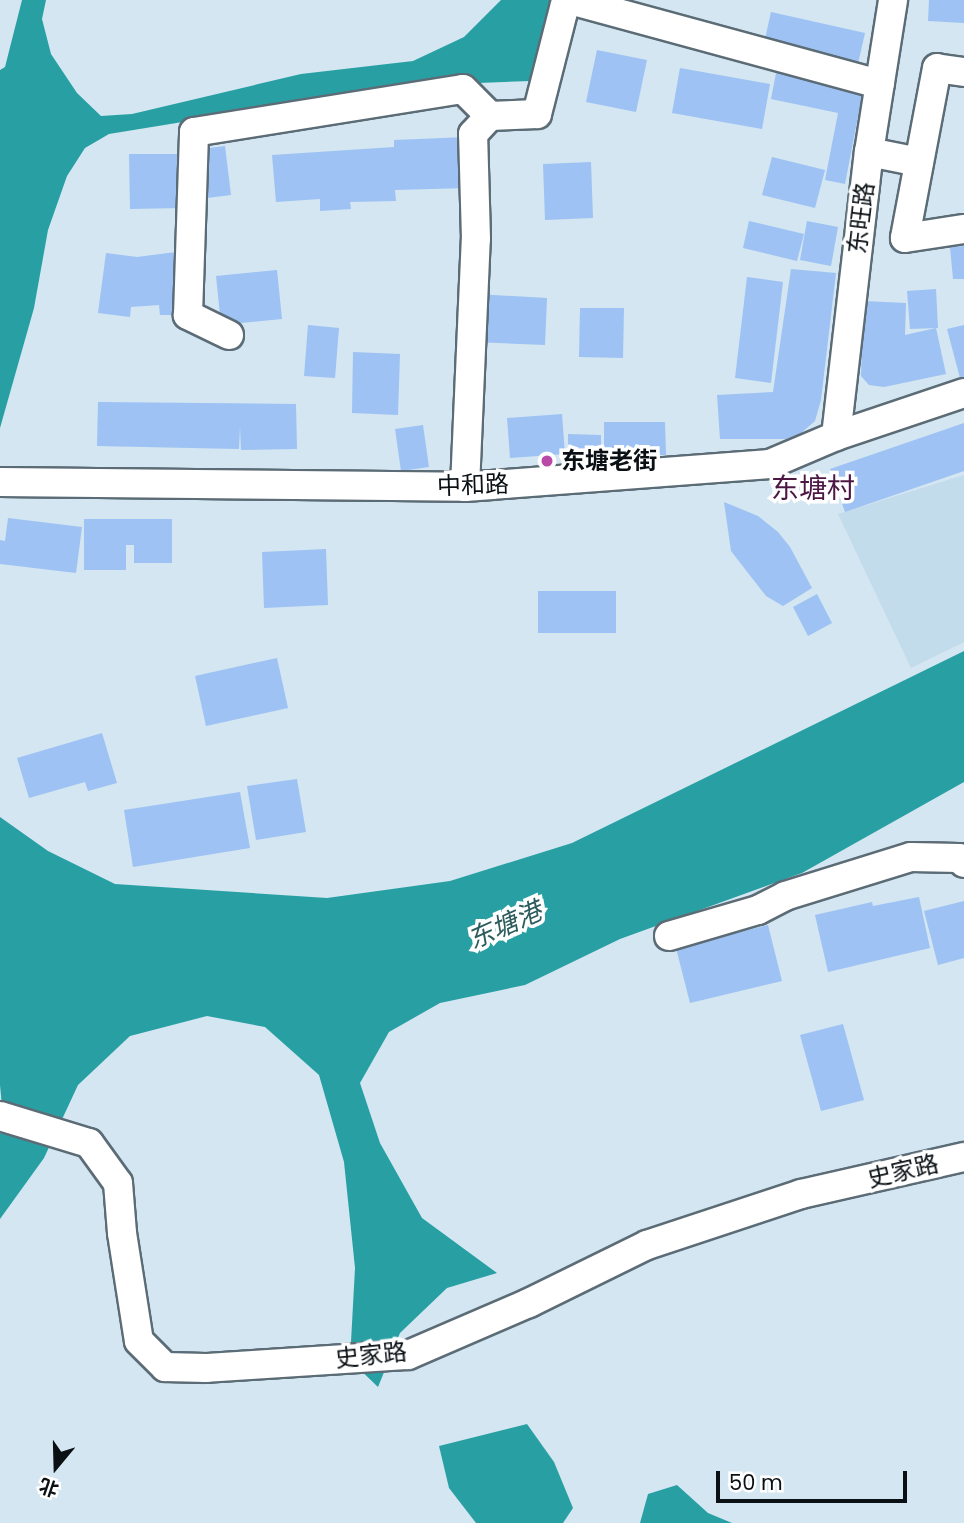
<!DOCTYPE html>
<html>
<head>
<meta charset="utf-8">
<style>
  body { margin:0 }
  #map { position:relative; width:964px; height:1523px; overflow:hidden; background:#d3e6f1; font-family:Poppins,"Noto Sans SC",sans-serif }
  div>[style] { position:absolute }
  .built>* { inset:0; background:#c2dcec }
  .water>* { inset:0; background:#28a0a3 }
  .building>* { inset:0; background:#9dc2f3 }
  .roads { filter:drop-shadow(2px 0 #5c6c76) drop-shadow(-2px 0 #5c6c76) drop-shadow(0 2px #5c6c76) drop-shadow(0 -2px #5c6c76) }
  .minor>* { height:28px; margin:-14px; padding:0 14px; transform-origin:14px; border-radius:14px; background:#fff }
  .dots>* { width:19px; height:19px; translate:-50% -50%; box-sizing:border-box; border:4px solid #fff; border-radius:50% }
  span { translate:-50% -50%; white-space:nowrap; text-align:center; line-height:1.15; -webkit-text-stroke:7px #fff; paint-order:stroke }
  .street-label { font-size:24px; color:#0a1014 }
  .poi-label { font-size:24px; color:#0a1014; font-weight:700 }
  .left { translate:0 -50%; text-align:left }
  .water-label { font-size:26px; color:#2b5b5c; font-style:italic }
  .quarter-label { font-size:28px; color:#4d1744 }
  .north { position:absolute; left:21px; top:1432px; width:70px; height:70px; -webkit-text-stroke:5px #fff; paint-order:stroke; rotate:199deg; font-size:19px; font-weight:700; line-height:28px; text-align:center; color:#0a1014 }
  .north::after { content:''; display:block; margin:auto; width:24px; height:32px; background:#0a1014; clip-path:polygon(50% 0,100% 100%,50% 72%,0 100%) }
  .scale { position:absolute; left:716px; top:1471px; width:191px; height:32px; box-sizing:border-box; border:4px solid #0a1014; border-top:0; padding-left:9px; font-size:21px; line-height:24px; white-space:nowrap; color:#0a1014; -webkit-text-stroke:5px #fff; paint-order:stroke }
</style>
</head>
<body>
<div id="map">
  <div class="built">
    <i style="clip-path:polygon(964px 475px,964px 642px,911px 668px,838px 514px)"></i>
  </div>
  <div class="water">
    <i style="clip-path:polygon(22px 0,46px 0,42px 19px,51px 54px,77px 93px,101px 116px,132px 114px,301px 74px,413px 61px,464px 37px,501px 0,550px 0,530px 81px,453px 84px,347px 95px,109px 134px,85px 148px,67px 176px,48px 230px,34px 308px,0 428px,0 70px,5px 67px)"></i>
    <i style="clip-path:polygon(964px 651px,964px 782px,802px 873px,620px 939px,525px 985px,440px 1003px,389px 1032px,360px 1083px,380px 1143px,422px 1218px,497px 1273px,447px 1288px,400px 1333px,378px 1387px,350px 1360px,355px 1268px,344px 1162px,319px 1075px,265px 1027px,207px 1016px,130px 1036px,78px 1085px,44px 1158px,0 1219px,0 1134px,4px 1128px,0 1085px,0 817px,48px 851px,115px 884px,327px 898px,450px 881px,572px 843px)"></i>
    <i style="clip-path:polygon(527px 1424px,554px 1462px,573px 1508px,563px 1523px,476px 1523px,449px 1488px,439px 1446px)"></i>
    <i style="clip-path:polygon(677px 1485px,708px 1513px,732px 1523px,640px 1523px,648px 1494px)"></i>
  </div>
  <div class="building">
    <i style="clip-path:polygon(929px 0,964px 0,964px 23px,928px 21px)"></i>
    <i style="clip-path:polygon(771px 12px,865px 33px,857px 68px,763px 48px)"></i>
    <i style="clip-path:polygon(597px 50px,647px 60px,636px 112px,586px 102px)"></i>
    <i style="clip-path:polygon(680px 68px,770px 84px,762px 129px,672px 113px)"></i>
    <i style="clip-path:polygon(777px 68px,864px 85px,845px 184px,825px 180px,838px 113px,771px 99px)"></i>
    <i style="clip-path:polygon(467px 137px,468px 188px,395px 190px,396px 201px,350px 202px,351px 209px,320px 211px,320px 199px,276px 202px,272px 155px,394px 147px,394px 140px)"></i>
    <i style="clip-path:polygon(225px 146px,231px 195px,207px 198px,201px 149px)"></i>
    <i style="clip-path:polygon(129px 154px,181px 154px,182px 208px,130px 209px)"></i>
    <i style="clip-path:polygon(772px 157px,825px 170px,815px 208px,762px 195px)"></i>
    <i style="clip-path:polygon(591px 162px,593px 218px,545px 220px,543px 164px)"></i>
    <i style="clip-path:polygon(749px 221px,804px 234px,797px 261px,743px 248px)"></i>
    <i style="clip-path:polygon(807px 221px,838px 227px,831px 266px,800px 260px)"></i>
    <i style="clip-path:polygon(964px 246px,964px 279px,953px 279px,950px 247px)"></i>
    <i style="clip-path:polygon(176px 252px,177px 315px,160px 315px,159px 305px,131px 307px,130px 317px,98px 313px,106px 253px,137px 257px)"></i>
    <i style="clip-path:polygon(791px 269px,836px 273px,821px 400px,815px 421px,800px 434px,786px 439px,720px 439px,717px 395px,773px 392px)"></i>
    <i style="clip-path:polygon(277px 270px,282px 319px,221px 325px,216px 276px)"></i>
    <i style="clip-path:polygon(747px 277px,783px 282px,771px 383px,735px 378px)"></i>
    <i style="clip-path:polygon(936px 289px,938px 328px,910px 329px,907px 291px)"></i>
    <i style="clip-path:polygon(476px 294px,547px 298px,545px 345px,474px 342px)"></i>
    <i style="clip-path:polygon(863px 301px,906px 303px,905px 335px,936px 328px,946px 374px,884px 387px,869px 385px,861px 376px)"></i>
    <i style="clip-path:polygon(580px 308px,624px 308px,623px 358px,579px 357px)"></i>
    <i style="clip-path:polygon(308px 325px,339px 328px,335px 378px,304px 376px)"></i>
    <i style="clip-path:polygon(964px 325px,964px 377px,960px 378px,947px 329px)"></i>
    <i style="clip-path:polygon(353px 352px,400px 354px,398px 415px,352px 413px)"></i>
    <i style="clip-path:polygon(98px 402px,296px 404px,297px 449px,241px 450px,240px 427px,239px 449px,97px 446px)"></i>
    <i style="clip-path:polygon(562px 414px,565px 454px,510px 458px,507px 418px)"></i>
    <i style="clip-path:polygon(604px 422px,665px 422px,666px 455px,604px 455px)"></i>
    <i style="clip-path:polygon(964px 423px,964px 471px,845px 512px,830px 469px)"></i>
    <i style="clip-path:polygon(423px 425px,429px 467px,401px 471px,395px 429px)"></i>
    <i style="clip-path:polygon(568px 434px,601px 435px,601px 459px,568px 459px)"></i>
    <i style="clip-path:polygon(724px 502px,758px 516px,778px 532px,790px 547px,812px 588px,783px 606px,766px 596px,731px 551px)"></i>
    <i style="clip-path:polygon(8px 518px,82px 527px,76px 573px,0 564px,0 540px,5px 541px)"></i>
    <i style="clip-path:polygon(84px 519px,172px 519px,172px 563px,134px 563px,134px 545px,126px 545px,126px 570px,84px 570px)"></i>
    <i style="clip-path:polygon(326px 549px,328px 605px,264px 608px,262px 552px)"></i>
    <i style="clip-path:polygon(538px 591px,616px 591px,616px 633px,538px 633px)"></i>
    <i style="clip-path:polygon(817px 594px,832px 623px,808px 636px,793px 607px)"></i>
    <i style="clip-path:polygon(277px 658px,288px 708px,206px 726px,195px 676px)"></i>
    <i style="clip-path:polygon(102px 733px,117px 783px,88px 791px,85px 782px,29px 798px,17px 758px)"></i>
    <i style="clip-path:polygon(297px 779px,306px 832px,256px 840px,247px 786px)"></i>
    <i style="clip-path:polygon(240px 792px,250px 848px,133px 867px,124px 810px)"></i>
    <i style="clip-path:polygon(919px 897px,930px 948px,828px 972px,815px 915px,872px 902px,873px 906px)"></i>
    <i style="clip-path:polygon(964px 901px,964px 958px,938px 965px,924px 911px)"></i>
    <i style="clip-path:polygon(768px 925px,782px 981px,690px 1003px,676px 948px)"></i>
    <i style="clip-path:polygon(843px 1024px,864px 1100px,821px 1111px,800px 1035px)"></i>
  </div>
  <div class="roads">
    <div class="minor">
      <i style="left:570px;top:0;width:321px;rotate:15.2deg"></i>
      <i style="left:964px;top:72px;width:27px;rotate:-172deg"></i>
      <i style="left:937px;top:68px;width:173px;rotate:100.7deg"></i>
      <i style="left:905px;top:238px;width:60px;rotate:-8.7deg"></i>
      <i style="left:869px;top:152px;width:51px;rotate:11.3deg"></i>
      <i style="left:229px;top:335px;width:46px;rotate:-154deg"></i>
      <i style="left:188px;top:315px;width:183px;rotate:-88.1deg"></i>
      <i style="left:194px;top:132px;width:272px;rotate:-9.1deg"></i>
      <i style="left:463px;top:89px;width:38px;rotate:45deg"></i>
      <i style="left:490px;top:116px;width:47px;rotate:-2.4deg"></i>
      <i style="left:537px;top:114px;width:118px;rotate:-75.7deg"></i>
      <i style="left:836px;top:436px;width:286px;rotate:-83.4deg"></i>
      <i style="left:869px;top:152px;width:154px;rotate:-81deg"></i>
      <i style="left:0;top:482px;width:465px;rotate:0.6deg"></i>
      <i style="left:465px;top:487px;width:306px;rotate:-4.3deg"></i>
      <i style="left:770px;top:464px;width:72px;rotate:-23deg"></i>
      <i style="left:836px;top:436px;width:135px;rotate:-18.6deg"></i>
      <i style="left:465px;top:487px;width:248px;rotate:-87.5deg"></i>
      <i style="left:476px;top:239px;width:105px;rotate:-91.6deg"></i>
      <i style="left:473px;top:134px;width:25px;rotate:-47deg"></i>
      <i style="left:669px;top:936px;width:93px;rotate:-16.3deg"></i>
      <i style="left:758px;top:910px;width:30px;rotate:-27deg"></i>
      <i style="left:785px;top:896px;width:132px;rotate:-17.2deg"></i>
      <i style="left:911px;top:857px;width:48px;rotate:1.2deg"></i>
      <i style="left:959px;top:858px;width:7px;rotate:45deg"></i>
      <i style="left:0;top:1116px;width:93px;rotate:16.9deg"></i>
      <i style="left:89px;top:1143px;width:49px;rotate:54.1deg"></i>
      <i style="left:118px;top:1183px;width:50px;rotate:85.4deg"></i>
      <i style="left:122px;top:1233px;width:109px;rotate:81.1deg"></i>
      <i style="left:139px;top:1341px;width:37px;rotate:45deg"></i>
      <i style="left:165px;top:1367px;width:41px;rotate:1.4deg"></i>
      <i style="left:206px;top:1368px;width:202px;rotate:-3.7deg"></i>
      <i style="left:408px;top:1355px;width:132px;rotate:-23.3deg"></i>
      <i style="left:529px;top:1303px;width:131px;rotate:-26.2deg"></i>
      <i style="left:647px;top:1245px;width:162px;rotate:-18.3deg"></i>
      <i style="left:801px;top:1194px;width:167px;rotate:-12.8deg"></i>
    </div>
  </div>
  <div class="dots">
    <i style="left:547px;top:461px;background:#ba4aa7"></i>
  </div>
  <div class="street-label">
    <span style="left:861px;top:218px;rotate:-83deg">东旺路</span>
    <span style="left:473px;top:485px;rotate:-2deg">中和路</span>
    <span style="left:903px;top:1171px;rotate:-13deg">史家路</span>
    <span style="left:371px;top:1355px;rotate:-6deg">史家路</span>
  </div>
  <div class="poi-label">
    <span class="left" style="left:561px;top:461px">东塘老街</span>
  </div>
  <div class="water-label">
    <span style="left:505px;top:926px;rotate:-24deg">东塘港</span>
  </div>
  <div class="quarter-label">
    <span style="left:813px;top:489px">东塘村</span>
  </div>
  <div class="north">北</div>
  <div class="scale">50 m</div>
</div>
</body>
</html>
